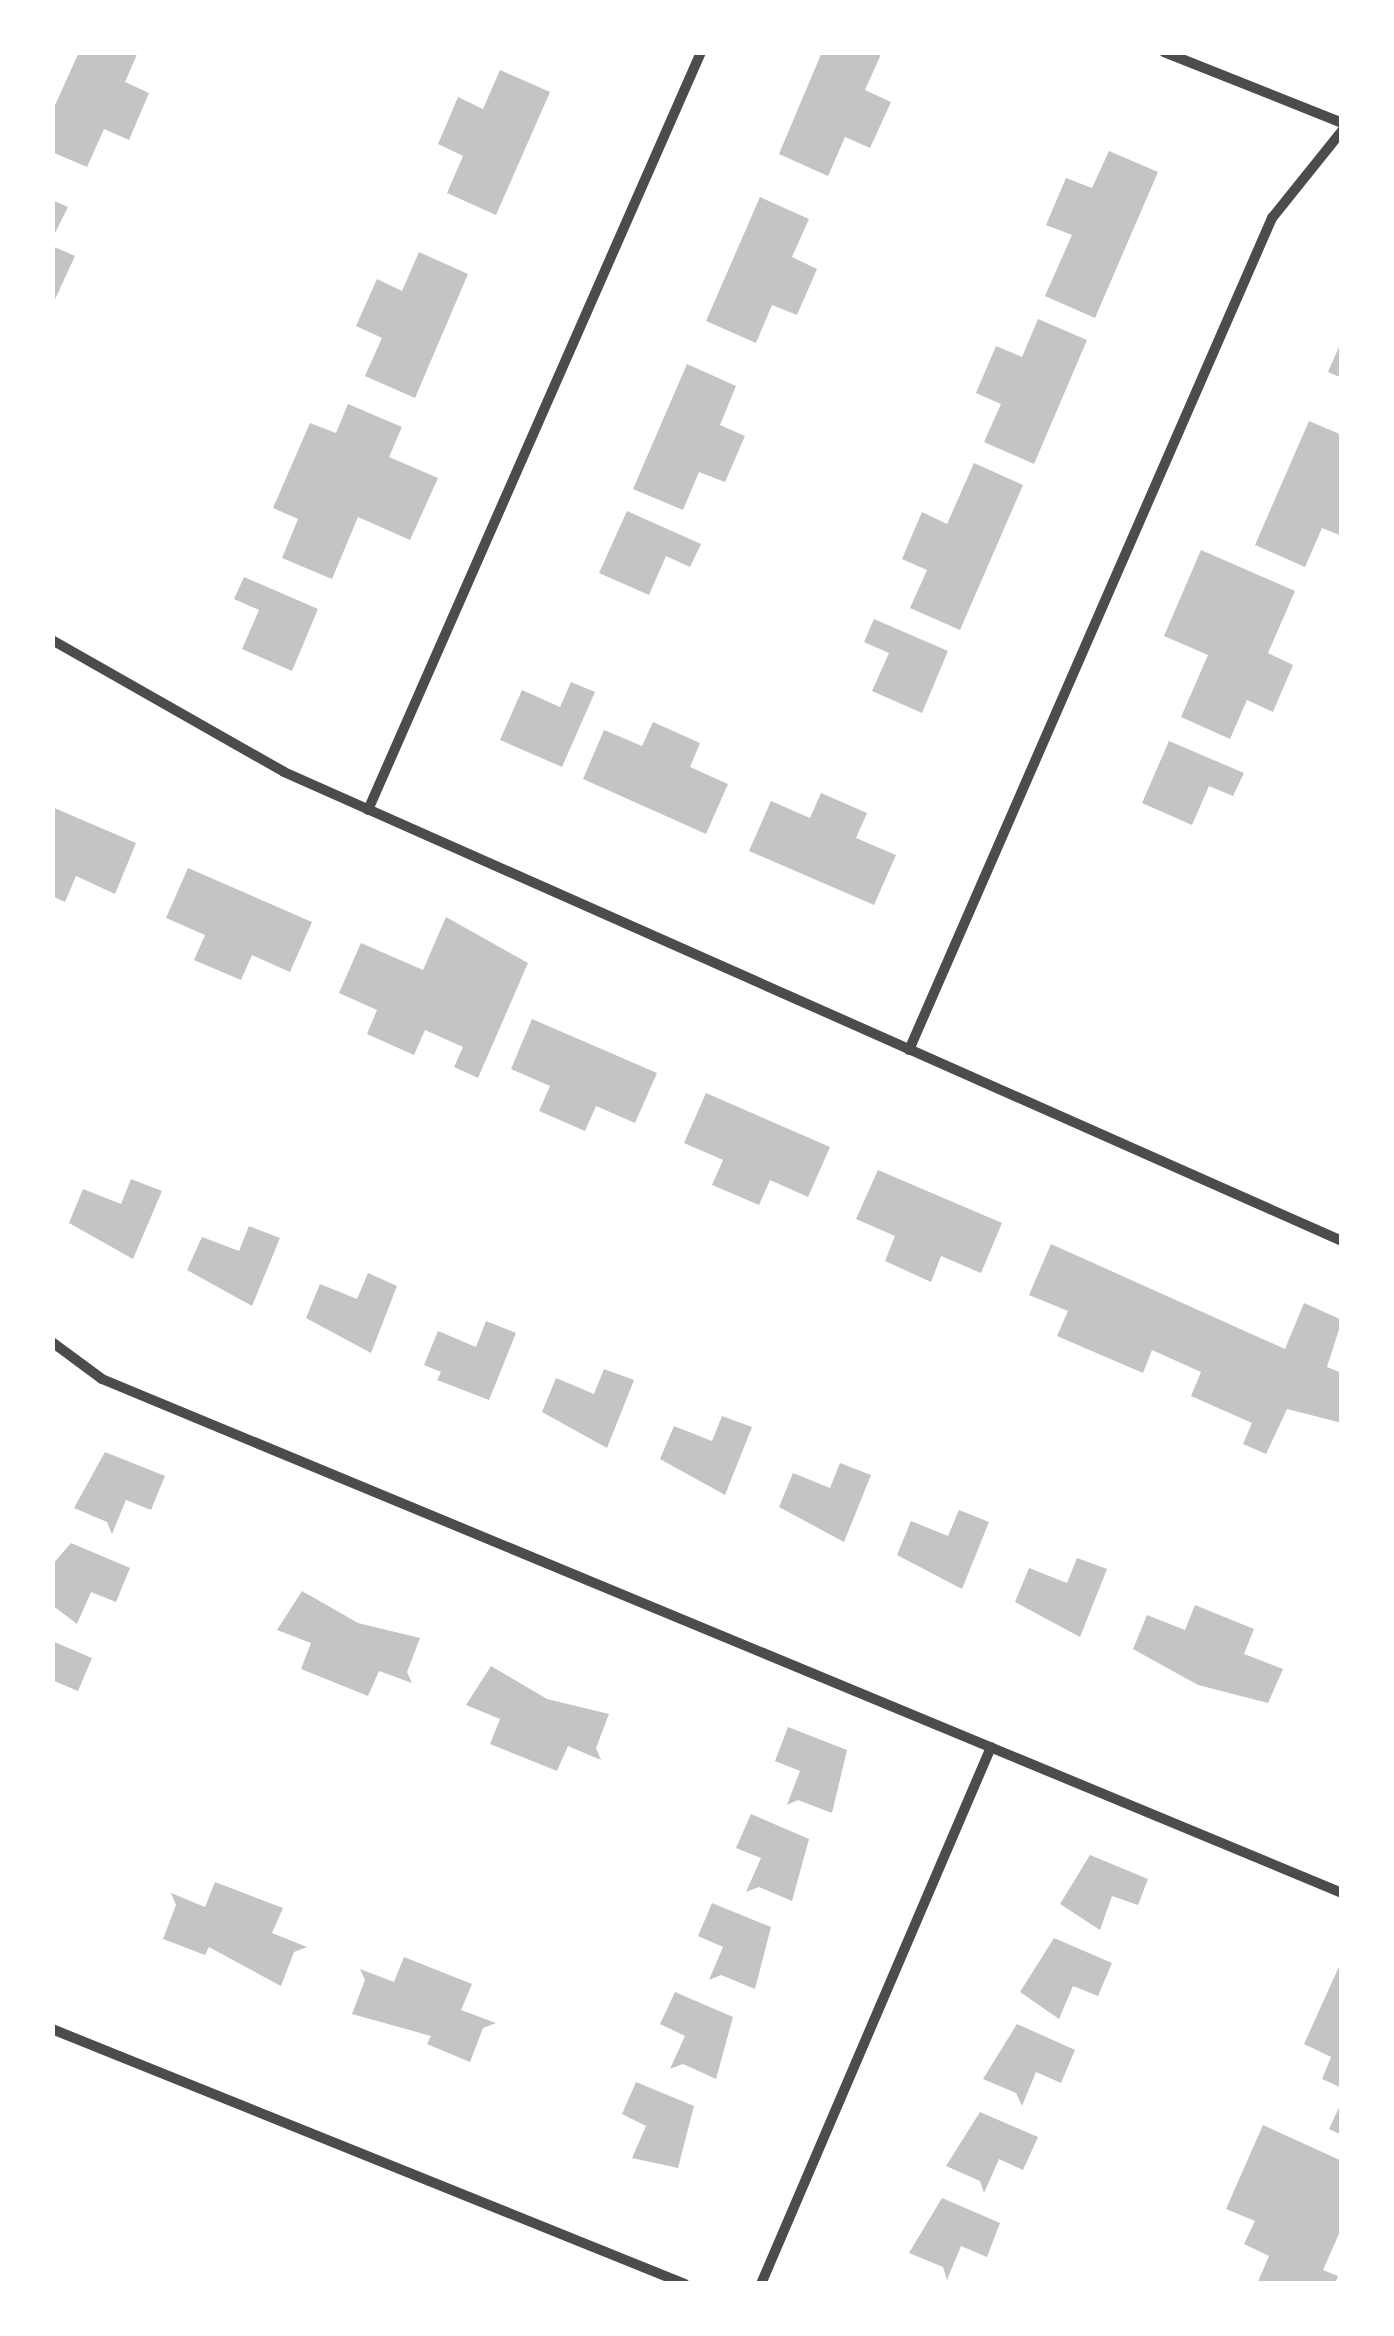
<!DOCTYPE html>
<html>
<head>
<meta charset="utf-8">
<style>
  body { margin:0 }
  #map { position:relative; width:1394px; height:2336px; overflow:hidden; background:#fff; font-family:"Exo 2",sans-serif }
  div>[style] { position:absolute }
  .building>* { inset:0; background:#c4c4c4 }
  .minor>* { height:10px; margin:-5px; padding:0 5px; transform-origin:5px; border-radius:5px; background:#4c4c4c }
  span { translate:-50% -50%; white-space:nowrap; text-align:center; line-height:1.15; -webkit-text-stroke:10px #fff; paint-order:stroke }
  .frame { position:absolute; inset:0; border:55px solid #fff; pointer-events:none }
</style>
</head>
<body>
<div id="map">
  <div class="building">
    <i style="clip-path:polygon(79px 52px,138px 52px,125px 82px,149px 93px,129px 140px,104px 129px,87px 167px,52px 152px,52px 112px)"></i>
    <i style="clip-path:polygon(822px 52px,882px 52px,865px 90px,891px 102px,870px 148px,845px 137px,828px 176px,779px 154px)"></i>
    <i style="clip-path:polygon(500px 70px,550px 92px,496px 215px,447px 193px,463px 156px,438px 144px,458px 97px,483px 109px)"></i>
    <i style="clip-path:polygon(1109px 151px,1158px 172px,1095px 318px,1045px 296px,1072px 235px,1046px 225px,1066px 178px,1092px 188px)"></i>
    <i style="clip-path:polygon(760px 197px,809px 219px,792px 257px,817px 269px,797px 315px,772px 305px,756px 343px,706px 321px)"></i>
    <i style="clip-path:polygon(52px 200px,68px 207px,52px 239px)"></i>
    <i style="clip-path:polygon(52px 246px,75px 256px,52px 306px)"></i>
    <i style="clip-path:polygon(419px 252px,468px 274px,415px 398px,365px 376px,382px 338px,356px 326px,377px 279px,402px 291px)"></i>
    <i style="clip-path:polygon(1038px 319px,1087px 340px,1034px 464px,984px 442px,1001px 404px,976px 393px,996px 346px,1022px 357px)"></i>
    <i style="clip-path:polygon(1342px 340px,1342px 378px,1328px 372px)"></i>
    <i style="clip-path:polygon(687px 364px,736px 386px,720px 425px,745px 436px,725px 482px,699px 472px,683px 510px,633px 489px)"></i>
    <i style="clip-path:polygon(348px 404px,402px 427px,389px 457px,438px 478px,410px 540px,358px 517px,332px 579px,282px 558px,298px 519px,273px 508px,310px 423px,336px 433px)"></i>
    <i style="clip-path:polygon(1309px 421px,1342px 435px,1342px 536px,1322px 528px,1305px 567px,1255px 545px)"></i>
    <i style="clip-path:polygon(974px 463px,1023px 485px,960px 630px,910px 608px,927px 570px,902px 559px,922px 512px,947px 524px)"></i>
    <i style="clip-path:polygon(627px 511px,701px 544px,690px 567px,666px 556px,649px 595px,599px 573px)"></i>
    <i style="clip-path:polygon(1201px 550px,1295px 591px,1268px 653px,1293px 665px,1273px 712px,1247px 700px,1230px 739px,1181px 717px,1208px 655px,1164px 636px)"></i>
    <i style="clip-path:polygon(244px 577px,318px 609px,292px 671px,242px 649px,259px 610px,234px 599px)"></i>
    <i style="clip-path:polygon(874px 619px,948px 651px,922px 713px,872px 691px,889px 653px,864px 642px)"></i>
    <i style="clip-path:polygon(571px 682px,595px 692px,562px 767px,500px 740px,522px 690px,560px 707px)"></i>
    <i style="clip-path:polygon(653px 722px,700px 743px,690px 767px,728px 784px,706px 834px,583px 779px,604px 730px,642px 746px)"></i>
    <i style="clip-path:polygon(1169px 741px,1244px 773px,1233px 796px,1209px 786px,1192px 825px,1142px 803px)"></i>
    <i style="clip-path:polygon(821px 793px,867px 813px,856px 838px,896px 855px,874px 905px,749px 851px,771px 801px,810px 818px)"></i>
    <i style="clip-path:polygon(52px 807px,136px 843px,115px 894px,76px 876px,65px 902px,52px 896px)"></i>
    <i style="clip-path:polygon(188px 868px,312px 922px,290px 972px,252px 955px,241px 980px,194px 960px,205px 935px,166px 918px)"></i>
    <i style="clip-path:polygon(446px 917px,528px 963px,478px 1078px,454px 1067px,463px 1047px,425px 1030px,414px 1055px,367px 1034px,377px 1010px,339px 993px,361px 943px,423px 970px)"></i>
    <i style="clip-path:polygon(532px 1019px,657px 1073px,635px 1123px,596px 1106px,585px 1131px,539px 1111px,550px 1086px,511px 1069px)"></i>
    <i style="clip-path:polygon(706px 1093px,830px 1147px,808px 1197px,770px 1180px,759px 1205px,712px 1185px,723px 1160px,684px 1143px)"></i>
    <i style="clip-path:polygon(878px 1170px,1002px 1223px,981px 1273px,941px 1256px,931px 1282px,885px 1261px,895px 1236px,856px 1219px)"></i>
    <i style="clip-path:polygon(131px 1179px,162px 1191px,133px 1259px,69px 1223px,83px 1189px,121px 1204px)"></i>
    <i style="clip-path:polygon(249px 1226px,280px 1238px,252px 1306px,187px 1270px,202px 1237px,239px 1251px)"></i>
    <i style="clip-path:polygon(1051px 1244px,1285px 1349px,1304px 1303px,1342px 1320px,1327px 1367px,1342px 1373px,1342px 1423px,1287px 1409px,1266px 1454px,1243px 1444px,1252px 1423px,1191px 1396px,1201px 1372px,1152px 1350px,1143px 1373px,1057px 1336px,1068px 1311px,1029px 1295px)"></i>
    <i style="clip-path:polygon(368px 1273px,397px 1286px,371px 1353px,306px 1318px,320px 1284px,357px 1299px)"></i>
    <i style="clip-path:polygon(486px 1321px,516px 1333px,489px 1400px,437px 1380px,441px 1372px,424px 1365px,438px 1331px,476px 1347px)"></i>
    <i style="clip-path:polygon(604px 1369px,634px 1380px,607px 1448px,542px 1412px,556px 1378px,594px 1394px)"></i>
    <i style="clip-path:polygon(722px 1416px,752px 1427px,725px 1495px,660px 1459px,674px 1426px,712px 1441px)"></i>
    <i style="clip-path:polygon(105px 1452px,165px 1476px,151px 1510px,126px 1500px,112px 1534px,107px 1522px,74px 1508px)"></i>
    <i style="clip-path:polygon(840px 1463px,871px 1475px,844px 1542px,779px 1507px,793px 1473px,830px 1488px)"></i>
    <i style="clip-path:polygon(959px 1510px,989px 1522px,962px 1589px,897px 1555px,911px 1521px,948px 1536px)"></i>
    <i style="clip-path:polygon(71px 1543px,130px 1568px,116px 1602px,91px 1592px,77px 1624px,52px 1605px,52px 1565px)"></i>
    <i style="clip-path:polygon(1077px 1558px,1107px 1569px,1080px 1637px,1015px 1602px,1029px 1568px,1067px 1583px)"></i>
    <i style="clip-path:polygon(302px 1591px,358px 1623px,420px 1638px,407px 1672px,412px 1683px,379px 1671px,368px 1696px,301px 1669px,311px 1643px,277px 1630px)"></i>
    <i style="clip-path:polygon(1195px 1605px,1254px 1629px,1244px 1654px,1283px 1669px,1268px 1703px,1198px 1685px,1133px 1649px,1147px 1615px,1185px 1630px)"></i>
    <i style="clip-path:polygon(52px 1641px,92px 1658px,78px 1691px,52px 1680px)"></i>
    <i style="clip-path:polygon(491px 1666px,547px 1699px,609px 1714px,596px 1748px,601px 1760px,568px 1746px,557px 1771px,490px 1744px,500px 1719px,466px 1705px)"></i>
    <i style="clip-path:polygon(788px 1727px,847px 1750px,832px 1813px,798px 1800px,787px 1805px,800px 1771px,775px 1761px)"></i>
    <i style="clip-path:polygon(751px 1814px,809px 1839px,792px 1901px,759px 1887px,746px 1892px,761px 1858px,736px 1848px)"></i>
    <i style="clip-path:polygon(1090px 1855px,1148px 1879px,1138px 1905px,1112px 1896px,1100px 1930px,1060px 1904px)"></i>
    <i style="clip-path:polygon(215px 1882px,283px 1908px,272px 1933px,307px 1947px,294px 1952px,281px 1986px,209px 1947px,205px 1955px,163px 1939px,176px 1905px,171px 1893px,205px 1907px)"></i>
    <i style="clip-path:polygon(712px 1903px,771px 1927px,755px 1989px,721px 1975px,709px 1980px,723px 1947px,698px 1936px)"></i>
    <i style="clip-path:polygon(1054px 1938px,1112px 1963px,1098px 1996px,1073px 1986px,1059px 2019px,1020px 1992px)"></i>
    <i style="clip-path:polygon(404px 1957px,472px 1984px,461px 2010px,496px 2023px,483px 2028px,470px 2062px,427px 2044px,431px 2036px,352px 2014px,365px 1980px,360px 1969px,394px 1982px)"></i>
    <i style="clip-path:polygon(1342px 1960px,1342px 2088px,1322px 2079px,1331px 2057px,1304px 2044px)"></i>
    <i style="clip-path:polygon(675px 1992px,733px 2017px,716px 2079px,683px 2064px,670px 2069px,685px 2036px,660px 2024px)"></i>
    <i style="clip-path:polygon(1017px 2024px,1075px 2050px,1061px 2083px,1036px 2072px,1022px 2106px,1016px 2093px,983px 2079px)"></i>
    <i style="clip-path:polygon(636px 2082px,694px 2106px,678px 2168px,632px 2158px,646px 2126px,622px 2114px)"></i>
    <i style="clip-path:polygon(1342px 2101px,1342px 2135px,1329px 2129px)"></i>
    <i style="clip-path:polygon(980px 2112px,1038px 2137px,1023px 2170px,999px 2159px,984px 2193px,980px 2181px,946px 2166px)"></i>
    <i style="clip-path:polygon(1263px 2125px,1342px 2161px,1342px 2227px,1323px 2270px,1338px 2276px,1335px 2284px,1257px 2284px,1269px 2256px,1244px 2244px,1255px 2221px,1226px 2209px)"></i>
    <i style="clip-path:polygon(942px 2198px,1000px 2223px,987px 2257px,961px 2246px,947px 2280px,943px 2267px,909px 2253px)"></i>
  </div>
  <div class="minor">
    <i style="left:1164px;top:52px;width:192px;rotate:21.7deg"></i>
    <i style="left:52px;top:640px;width:267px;rotate:29.6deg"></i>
    <i style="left:284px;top:772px;width:1157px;rotate:23.91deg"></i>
    <i style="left:368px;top:810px;width:828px;rotate:-66.28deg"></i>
    <i style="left:909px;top:1050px;width:908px;rotate:-66.43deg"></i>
    <i style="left:1272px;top:218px;width:112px;rotate:-51.2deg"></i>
    <i style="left:52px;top:1342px;width:62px;rotate:36.5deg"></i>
    <i style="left:102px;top:1379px;width:1342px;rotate:22.51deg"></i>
    <i style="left:52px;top:2029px;width:682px;rotate:21.94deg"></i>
    <i style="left:761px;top:2284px;width:584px;rotate:-66.81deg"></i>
  </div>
  <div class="frame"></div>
</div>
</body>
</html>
